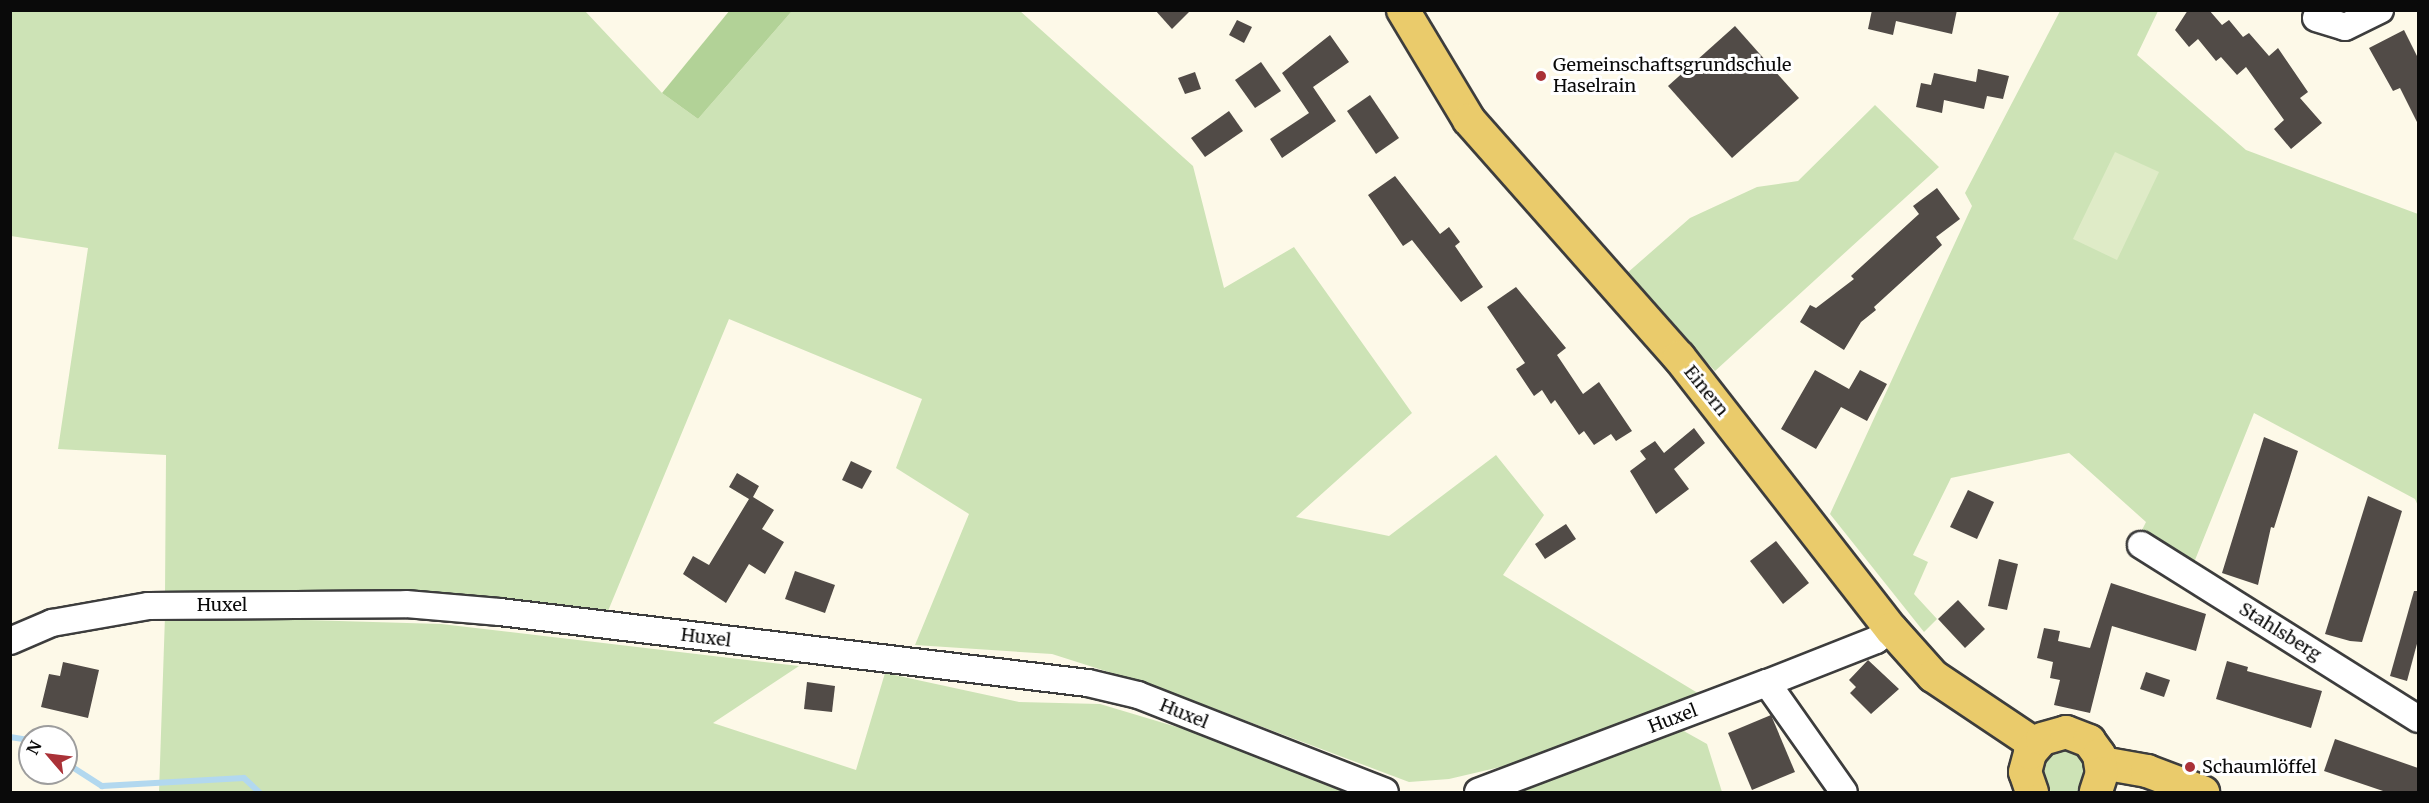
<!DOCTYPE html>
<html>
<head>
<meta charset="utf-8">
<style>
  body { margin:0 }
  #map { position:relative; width:2429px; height:803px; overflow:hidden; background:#fdf9e8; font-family:Merriweather,serif }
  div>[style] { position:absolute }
  .green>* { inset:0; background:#cde3b6 }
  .round { border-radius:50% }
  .forest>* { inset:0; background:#b2d297 }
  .pitch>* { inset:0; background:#dfebc7 }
  .stream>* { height:6px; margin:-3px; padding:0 3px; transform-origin:3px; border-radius:3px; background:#b2d8ef }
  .building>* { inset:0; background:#514b47 }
  .roads { filter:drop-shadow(2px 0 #3d3d3d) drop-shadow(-2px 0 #3d3d3d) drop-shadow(0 2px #3d3d3d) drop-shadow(0 -2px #3d3d3d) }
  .minor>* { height:26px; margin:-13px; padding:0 13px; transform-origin:13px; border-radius:13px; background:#fff }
  .major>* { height:32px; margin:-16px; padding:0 16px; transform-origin:16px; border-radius:16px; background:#eacb6b }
  .dots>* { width:16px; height:16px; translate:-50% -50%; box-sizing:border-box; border:3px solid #fff; border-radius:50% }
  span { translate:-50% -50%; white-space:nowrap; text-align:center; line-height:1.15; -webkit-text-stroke:6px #fff; paint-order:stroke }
  .poi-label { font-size:18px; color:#0a0a0a }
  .left { translate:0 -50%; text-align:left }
  .street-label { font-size:18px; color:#0a0a0a }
  .frame { position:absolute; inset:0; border:12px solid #0a0a0a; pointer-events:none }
  .north { position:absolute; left:18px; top:725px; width:60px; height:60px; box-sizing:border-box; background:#fff; border:2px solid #9d9d9d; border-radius:50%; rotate:298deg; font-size:16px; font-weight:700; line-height:24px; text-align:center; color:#0a0a0a }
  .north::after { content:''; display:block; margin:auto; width:21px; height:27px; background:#aa3137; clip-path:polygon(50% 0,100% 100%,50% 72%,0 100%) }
</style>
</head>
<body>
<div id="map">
  <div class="green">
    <i style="clip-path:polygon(10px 11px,585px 11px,662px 93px,698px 119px,792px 11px,1020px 11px,1193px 166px,1224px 288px,1294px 247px,1412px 413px,1296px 517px,1389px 536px,1496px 455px,1544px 515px,1503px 575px,1701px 695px,1513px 764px,1449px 779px,1409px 782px,1162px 689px,1052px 654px,915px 645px,969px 514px,896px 468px,922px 399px,729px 319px,608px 611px,493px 597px,165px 594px,166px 455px,58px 449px,88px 248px,11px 236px)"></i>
    <i style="clip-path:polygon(2060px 11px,2158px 11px,2137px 55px,2246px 150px,2418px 214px,2418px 506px,2415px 499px,2254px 413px,2193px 565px,2141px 532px,2146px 522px,2069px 453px,1951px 478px,1913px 555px,1928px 562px,1914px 594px,1937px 619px,1924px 632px,1830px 514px,1972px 206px,1965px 193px)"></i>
    <i style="clip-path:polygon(1875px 105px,1939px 167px,1715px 371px,1626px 274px,1690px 218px,1757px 187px,1798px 181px)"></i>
    <i style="clip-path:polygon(165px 616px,441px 624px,799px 666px,713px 723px,856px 770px,885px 673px,1019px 702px,1100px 704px,1207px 736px,1344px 792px,159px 792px)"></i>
    <i style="clip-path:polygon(1682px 730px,1707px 744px,1722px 792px,1518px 792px)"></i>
    <i class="round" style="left:2040px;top:747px;width:48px;height:48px"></i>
  </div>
  <div class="forest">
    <i style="clip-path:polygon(730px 10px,792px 11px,698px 119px,662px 93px)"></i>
  </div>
  <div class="pitch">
    <i style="clip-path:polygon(2115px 152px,2159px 172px,2117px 260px,2073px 239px)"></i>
  </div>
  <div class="stream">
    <i style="left:10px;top:737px;width:20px;rotate:9deg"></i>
    <i style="left:66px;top:763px;width:43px;rotate:32.6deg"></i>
    <i style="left:102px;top:786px;width:142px;rotate:-3.2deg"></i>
    <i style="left:244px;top:778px;width:21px;rotate:43deg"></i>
  </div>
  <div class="building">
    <i style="clip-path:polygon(1155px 10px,1191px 10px,1172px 29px)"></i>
    <i style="clip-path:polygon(1872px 10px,1957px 10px,1952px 34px,1896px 21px,1893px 35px,1868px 29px)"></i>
    <i style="clip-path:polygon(2188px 10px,2209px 10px,2222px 25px,2229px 20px,2243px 37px,2249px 33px,2269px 56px,2278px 48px,2308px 92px,2300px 98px,2322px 123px,2291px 149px,2274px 129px,2284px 120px,2246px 67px,2237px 75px,2221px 57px,2216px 61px,2198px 39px,2189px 47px,2175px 30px)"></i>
    <i style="clip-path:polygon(1237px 20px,1252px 27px,1244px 43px,1229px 35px)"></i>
    <i style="clip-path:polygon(1735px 26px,1799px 98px,1732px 158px,1668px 86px)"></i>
    <i style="clip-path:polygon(2404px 30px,2418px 58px,2418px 124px,2400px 88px,2393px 91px,2369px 48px)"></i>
    <i style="clip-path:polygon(1330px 35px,1349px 62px,1313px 87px,1336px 121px,1282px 158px,1270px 139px,1309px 113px,1282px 73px)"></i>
    <i style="clip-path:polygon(1261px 62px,1281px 91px,1255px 108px,1235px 80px)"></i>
    <i style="clip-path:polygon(1978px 69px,2009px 76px,2003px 99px,1987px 96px,1984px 109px,1944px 100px,1942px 113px,1916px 107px,1921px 83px,1931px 85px,1934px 73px,1976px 82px)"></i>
    <i style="clip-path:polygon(1195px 72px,1201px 89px,1185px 94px,1178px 78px)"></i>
    <i style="clip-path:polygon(1370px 95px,1399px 138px,1376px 154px,1347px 111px)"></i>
    <i style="clip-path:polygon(1229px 111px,1243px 131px,1205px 157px,1191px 138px)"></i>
    <i style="clip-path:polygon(1395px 176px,1440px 234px,1449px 227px,1460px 242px,1455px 246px,1483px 287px,1461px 302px,1412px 240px,1403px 246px,1368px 195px)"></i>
    <i style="clip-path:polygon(1937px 188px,1960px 219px,1936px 237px,1942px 245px,1874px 307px,1876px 310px,1861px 322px,1844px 350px,1800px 322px,1810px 305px,1816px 308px,1854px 279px,1851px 276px,1919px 214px,1913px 206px)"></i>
    <i style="clip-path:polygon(1516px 287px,1566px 348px,1557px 355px,1583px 394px,1599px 382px,1632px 431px,1616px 441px,1611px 434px,1594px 445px,1584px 431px,1579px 435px,1555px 400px,1551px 404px,1542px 390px,1534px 396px,1516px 369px,1525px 363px,1487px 307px)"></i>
    <i style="clip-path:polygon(1815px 370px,1849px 389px,1860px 370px,1887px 384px,1867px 421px,1841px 407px,1816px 449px,1781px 429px)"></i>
    <i style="clip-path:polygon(1694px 428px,1705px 443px,1674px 469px,1689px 489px,1656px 514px,1630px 471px,1646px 459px,1640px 451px,1655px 441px,1664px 453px)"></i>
    <i style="clip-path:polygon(2264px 437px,2298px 451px,2274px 528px,2271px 527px,2258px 585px,2222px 573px)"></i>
    <i style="clip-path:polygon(851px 461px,872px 471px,862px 489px,842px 480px)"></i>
    <i style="clip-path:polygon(737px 473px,759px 486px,753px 497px,774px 510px,762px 529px,784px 542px,765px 574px,749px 564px,726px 603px,683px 574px,693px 556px,709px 565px,749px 499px,729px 487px)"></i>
    <i style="clip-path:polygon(1968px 490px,1994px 502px,1977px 539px,1950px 527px)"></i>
    <i style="clip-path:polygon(2368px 496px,2402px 511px,2362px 642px,2350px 641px,2325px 634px)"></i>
    <i style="clip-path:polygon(1566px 524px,1576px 539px,1545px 559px,1535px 544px)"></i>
    <i style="clip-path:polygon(1776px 541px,1809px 583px,1783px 604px,1750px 561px)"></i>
    <i style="clip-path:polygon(1999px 559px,2018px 564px,2007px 610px,1988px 606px)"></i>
    <i style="clip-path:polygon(795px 571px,835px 585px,825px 613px,785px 599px)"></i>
    <i style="clip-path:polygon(2111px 583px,2206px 614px,2196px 651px,2112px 626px,2090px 713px,2054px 705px,2060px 680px,2050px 678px,2053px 662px,2037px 658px,2044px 628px,2060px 631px,2058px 641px,2090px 648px)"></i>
    <i style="clip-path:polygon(2414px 591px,2418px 591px,2418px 640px,2407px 681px,2390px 676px)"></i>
    <i style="clip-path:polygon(1958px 600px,1985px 629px,1965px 648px,1938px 619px)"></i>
    <i style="clip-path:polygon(1868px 660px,1899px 689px,1871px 714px,1850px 693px,1856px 687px,1849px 680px)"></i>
    <i style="clip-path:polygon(2227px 661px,2248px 667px,2247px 671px,2322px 691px,2311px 728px,2216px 699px)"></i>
    <i style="clip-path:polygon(63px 662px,99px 670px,88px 718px,41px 707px,49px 674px,60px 676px)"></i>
    <i style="clip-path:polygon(2146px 672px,2170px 680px,2164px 697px,2140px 689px)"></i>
    <i style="clip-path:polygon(807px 682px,835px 686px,832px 712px,804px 709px)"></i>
    <i style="clip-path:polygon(1771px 715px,1795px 772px,1752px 790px,1728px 733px)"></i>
    <i style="clip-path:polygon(2335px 739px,2418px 768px,2418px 792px,2386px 792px,2324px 771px)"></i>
  </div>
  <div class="roads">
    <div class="minor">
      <i style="left:2316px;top:18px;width:30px;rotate:17deg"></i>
      <i style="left:2345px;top:27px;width:39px;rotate:-26deg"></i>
      <i style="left:2141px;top:545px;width:327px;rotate:32.1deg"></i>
      <i style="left:10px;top:641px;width:46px;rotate:-23.2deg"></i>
      <i style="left:52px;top:623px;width:97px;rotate:-10deg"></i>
      <i style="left:148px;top:606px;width:258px;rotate:-0.4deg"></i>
      <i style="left:406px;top:604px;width:94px;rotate:4.9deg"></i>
      <i style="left:500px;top:612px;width:592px;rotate:6.89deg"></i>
      <i style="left:1088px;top:683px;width:51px;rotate:13.5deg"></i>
      <i style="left:1138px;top:695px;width:265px;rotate:21.4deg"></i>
      <i style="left:1767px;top:683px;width:133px;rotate:54.8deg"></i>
      <i style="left:1478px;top:792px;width:309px;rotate:-20.7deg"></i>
      <i style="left:1767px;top:683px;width:117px;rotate:-21.5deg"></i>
      <i style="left:1876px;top:640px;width:19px;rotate:-36deg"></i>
    </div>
    <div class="major">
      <i style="left:1403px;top:10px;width:128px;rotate:59deg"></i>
      <i style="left:1469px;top:120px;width:317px;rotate:48.5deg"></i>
      <i style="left:1679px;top:357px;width:345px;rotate:52.1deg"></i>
      <i style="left:1891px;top:629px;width:63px;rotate:48.2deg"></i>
      <i style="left:1933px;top:676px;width:124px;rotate:33.8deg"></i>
      <i style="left:2102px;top:763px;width:46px;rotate:10.1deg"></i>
      <i style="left:2147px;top:771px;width:60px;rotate:20.6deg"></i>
      <i style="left:2032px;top:792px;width:21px;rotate:-109deg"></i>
      <i style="left:2025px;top:772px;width:20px;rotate:-75deg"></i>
      <i style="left:2030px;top:753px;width:18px;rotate:-49deg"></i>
      <i style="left:2042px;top:739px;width:25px;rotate:-16deg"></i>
      <i style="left:2066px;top:732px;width:25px;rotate:21deg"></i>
      <i style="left:2089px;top:741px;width:17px;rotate:54deg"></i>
      <i style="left:2099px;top:755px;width:18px;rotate:81deg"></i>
      <i style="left:2102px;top:773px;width:20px;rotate:108deg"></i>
    </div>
  </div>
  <div class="dots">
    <i style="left:1541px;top:76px;background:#aa3137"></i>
    <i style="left:2190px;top:767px;background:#aa3137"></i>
  </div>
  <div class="poi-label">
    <span class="left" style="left:1553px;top:76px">Gemeinschaftsgrundschule<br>Haselrain</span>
    <span class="left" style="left:2202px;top:767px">Schaumlöffel</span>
  </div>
  <div class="street-label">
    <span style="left:1706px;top:391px;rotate:51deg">Einern</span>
    <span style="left:222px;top:605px">Huxel</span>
    <span style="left:2280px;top:632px;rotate:32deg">Stahlsberg</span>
    <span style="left:706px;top:638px;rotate:7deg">Huxel</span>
    <span style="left:1184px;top:714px;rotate:22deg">Huxel</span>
    <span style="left:1673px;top:719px;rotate:-21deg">Huxel</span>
  </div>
  <div class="frame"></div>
  <div class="north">N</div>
</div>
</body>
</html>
